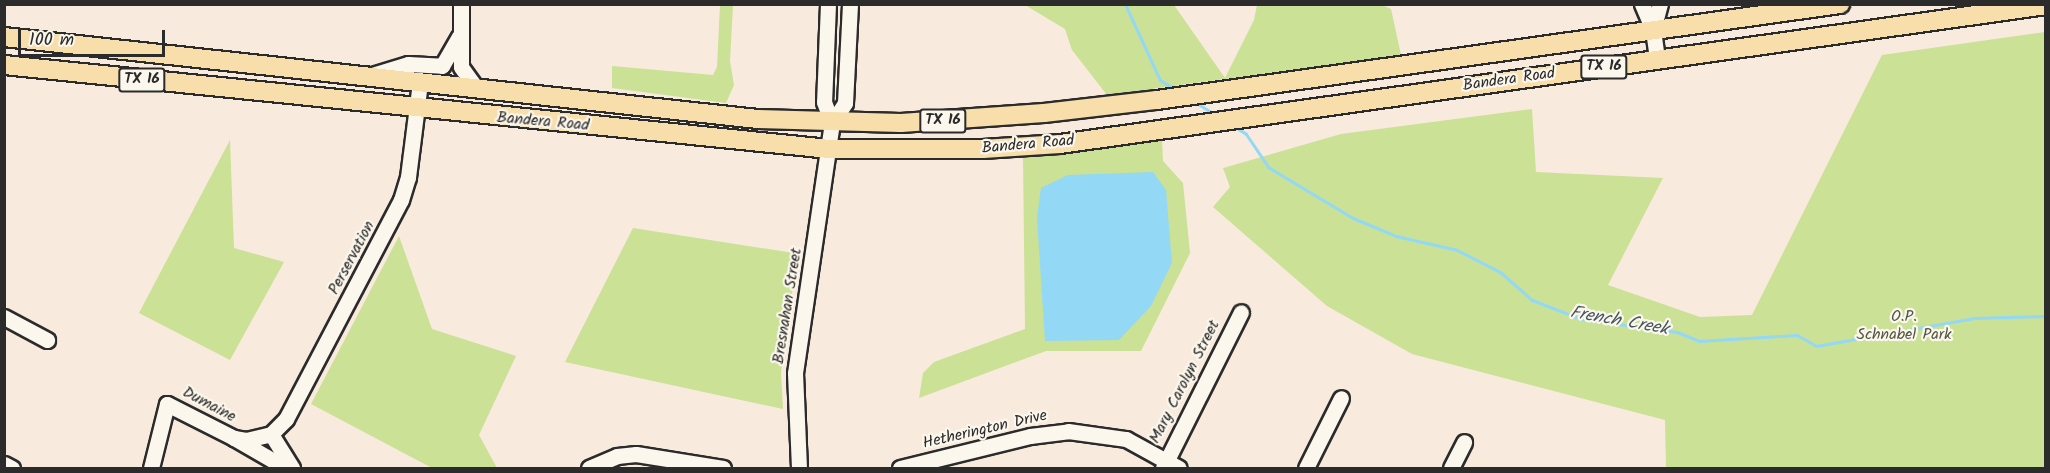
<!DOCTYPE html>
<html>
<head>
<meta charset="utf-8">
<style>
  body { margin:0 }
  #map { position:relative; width:2050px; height:473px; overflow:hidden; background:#f8eadd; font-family:Kalam,sans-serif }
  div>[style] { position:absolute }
  .green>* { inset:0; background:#cbe196 }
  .water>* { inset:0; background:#93d8f5 }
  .stream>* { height:3px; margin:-1.5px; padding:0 1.5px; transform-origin:1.5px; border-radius:1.5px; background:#93d8f5 }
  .roads { filter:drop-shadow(2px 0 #2b2b2b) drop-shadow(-2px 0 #2b2b2b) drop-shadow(0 2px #2b2b2b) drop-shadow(0 -2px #2b2b2b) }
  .minor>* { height:15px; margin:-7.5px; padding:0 7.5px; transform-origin:7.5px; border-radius:7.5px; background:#fbf7ec }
  .major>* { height:18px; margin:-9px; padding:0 9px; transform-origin:9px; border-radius:9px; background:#f8deab }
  span { translate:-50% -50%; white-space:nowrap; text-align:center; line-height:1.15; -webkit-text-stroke:4.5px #fbf7ec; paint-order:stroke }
  .shield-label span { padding:2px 4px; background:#fbf7ec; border:2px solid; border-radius:4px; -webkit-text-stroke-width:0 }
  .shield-label { font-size:15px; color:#2b2b2b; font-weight:700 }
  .street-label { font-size:16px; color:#2b2b2b }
  .park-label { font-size:16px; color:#535846 }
  .water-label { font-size:18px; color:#45565e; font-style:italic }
  .frame { position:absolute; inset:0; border:6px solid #2b2b2b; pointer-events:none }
  .scale { position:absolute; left:18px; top:30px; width:147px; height:27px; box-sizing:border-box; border:3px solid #2b2b2b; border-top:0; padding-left:8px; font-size:18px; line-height:21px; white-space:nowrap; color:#2b2b2b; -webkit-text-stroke:4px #fbf7ec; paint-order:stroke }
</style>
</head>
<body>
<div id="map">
  <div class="green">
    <i style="clip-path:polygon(720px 5px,733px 5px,730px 61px,734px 85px,726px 103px,612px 88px,612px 66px,713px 75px,717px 67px)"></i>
    <i style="clip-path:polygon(1025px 5px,1174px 5px,1225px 78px,1254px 20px,1257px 5px,1382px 5px,1391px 9px,1401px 55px,1107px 95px,1072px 50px,1065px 29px)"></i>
    <i style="clip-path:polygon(2045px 32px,2045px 468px,1666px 468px,1665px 420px,1412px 354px,1327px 306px,1213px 207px,1230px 187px,1223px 168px,1341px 134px,1532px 109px,1536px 172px,1663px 178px,1608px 285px,1700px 317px,1752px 315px,1882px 55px)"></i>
    <i style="clip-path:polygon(230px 140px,234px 248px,284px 262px,230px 360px,139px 313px)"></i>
    <i style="clip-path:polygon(1162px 140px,1163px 161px,1183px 183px,1190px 253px,1141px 351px,1046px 351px,919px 398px,923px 373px,934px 362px,1025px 329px,1023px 156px)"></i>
    <i style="clip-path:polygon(633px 228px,800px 254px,787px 317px,781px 373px,783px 409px,565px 362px)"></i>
    <i style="clip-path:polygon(399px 236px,432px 329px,516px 356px,479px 435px,497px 468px,432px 468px,311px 404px)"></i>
  </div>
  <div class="water">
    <i style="clip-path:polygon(1153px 172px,1166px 190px,1172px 263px,1151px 306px,1119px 340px,1045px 341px,1037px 218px,1041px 188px,1068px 175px)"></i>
  </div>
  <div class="stream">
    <i style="left:1125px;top:4px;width:84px;rotate:65.3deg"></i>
    <i style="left:1160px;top:80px;width:19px;rotate:32deg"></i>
    <i style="left:1195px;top:102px;width:22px;rotate:32deg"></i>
    <i style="left:1235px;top:127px;width:13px;rotate:32deg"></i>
    <i style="left:1246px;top:134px;width:40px;rotate:56deg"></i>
    <i style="left:1268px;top:167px;width:99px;rotate:31deg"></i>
    <i style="left:1353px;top:218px;width:47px;rotate:22.7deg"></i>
    <i style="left:1396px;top:236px;width:63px;rotate:12.9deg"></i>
    <i style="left:1457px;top:250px;width:48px;rotate:27.1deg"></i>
    <i style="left:1500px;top:272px;width:43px;rotate:41.2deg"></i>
    <i style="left:1532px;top:300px;width:53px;rotate:21.2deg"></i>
    <i style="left:1581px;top:319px;width:97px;rotate:7.7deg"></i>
    <i style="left:1677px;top:332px;width:24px;rotate:22deg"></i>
    <i style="left:1699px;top:341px;width:98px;rotate:-3.5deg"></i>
    <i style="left:1797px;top:335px;width:22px;rotate:30deg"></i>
    <i style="left:1816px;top:346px;width:161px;rotate:-10deg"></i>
    <i style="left:1975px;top:318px;width:71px;rotate:-1.6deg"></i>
  </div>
  <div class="roads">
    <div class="minor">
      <i style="left:461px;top:4px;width:63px;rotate:90deg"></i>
      <i style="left:461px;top:67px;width:27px;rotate:54deg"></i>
      <i style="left:828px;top:4px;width:98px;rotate:92.3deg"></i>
      <i style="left:824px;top:102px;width:22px;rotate:69deg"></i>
      <i style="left:832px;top:123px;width:24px;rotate:-57deg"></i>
      <i style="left:845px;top:103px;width:99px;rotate:-87.1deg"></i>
      <i style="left:1642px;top:4px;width:28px;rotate:67deg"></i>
      <i style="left:1653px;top:30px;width:29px;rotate:82deg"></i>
      <i style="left:1653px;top:30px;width:27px;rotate:-75deg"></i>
      <i style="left:369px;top:76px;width:41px;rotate:-17.1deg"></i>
      <i style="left:408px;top:64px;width:34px;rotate:3deg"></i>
      <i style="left:442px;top:66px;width:34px;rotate:-60deg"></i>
      <i style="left:4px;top:317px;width:49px;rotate:28.1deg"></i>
      <i style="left:271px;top:434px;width:40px;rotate:58deg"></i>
      <i style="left:234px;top:438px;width:60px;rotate:30deg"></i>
      <i style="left:4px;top:464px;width:9px;rotate:27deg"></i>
      <i style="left:151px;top:468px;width:66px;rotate:-76deg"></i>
      <i style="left:167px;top:404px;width:75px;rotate:26.9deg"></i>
      <i style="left:234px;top:438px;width:12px;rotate:9deg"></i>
      <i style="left:246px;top:440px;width:26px;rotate:-13deg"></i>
      <i style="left:271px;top:434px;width:21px;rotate:-45deg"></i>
      <i style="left:286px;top:419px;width:247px;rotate:-62.3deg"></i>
      <i style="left:401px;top:200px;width:24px;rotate:-73deg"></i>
      <i style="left:408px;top:177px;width:96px;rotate:-82.8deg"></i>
      <i style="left:589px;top:468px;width:30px;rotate:-23deg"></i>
      <i style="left:617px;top:456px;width:19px;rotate:-6deg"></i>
      <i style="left:636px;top:454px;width:88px;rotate:9.1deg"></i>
      <i style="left:799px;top:468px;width:95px;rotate:-92.4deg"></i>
      <i style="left:795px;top:373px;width:253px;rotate:-81.6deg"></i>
      <i style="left:900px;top:468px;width:134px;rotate:-13.8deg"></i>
      <i style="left:1030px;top:436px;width:38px;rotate:-7deg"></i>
      <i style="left:1068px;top:431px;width:59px;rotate:7.9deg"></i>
      <i style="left:1126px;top:439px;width:60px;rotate:28.7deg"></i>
      <i style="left:1163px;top:468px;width:174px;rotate:-63.4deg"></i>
      <i style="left:1306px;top:468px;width:78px;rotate:-63.4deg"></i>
      <i style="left:1451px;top:468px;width:29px;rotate:-63deg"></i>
    </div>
    <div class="major">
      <i style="left:4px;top:37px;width:758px;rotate:6.21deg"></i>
      <i style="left:758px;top:119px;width:143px;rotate:1.6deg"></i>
      <i style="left:901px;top:123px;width:143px;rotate:-4deg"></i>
      <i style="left:1044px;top:113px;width:114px;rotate:-6.6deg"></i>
      <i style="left:1157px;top:100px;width:690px;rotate:-8deg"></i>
      <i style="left:4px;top:65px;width:830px;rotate:5.81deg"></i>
      <i style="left:830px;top:149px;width:153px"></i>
      <i style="left:983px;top:149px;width:77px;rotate:-3.7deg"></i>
      <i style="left:1060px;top:144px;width:996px;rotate:-8.02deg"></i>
    </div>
  </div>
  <div class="shield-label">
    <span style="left:1604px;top:67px">TX 16</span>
    <span style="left:142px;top:80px">TX 16</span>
    <span style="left:943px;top:121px">TX 16</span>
  </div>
  <div class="street-label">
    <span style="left:1509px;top:80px;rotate:-8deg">Bandera Road</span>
    <span style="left:543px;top:122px;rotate:5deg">Bandera Road</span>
    <span style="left:1028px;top:145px;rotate:-5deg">Bandera Road</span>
    <span style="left:352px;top:258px;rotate:-62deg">Perservation</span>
    <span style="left:788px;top:306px;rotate:-81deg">Bresnahan Street</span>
    <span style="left:1185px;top:382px;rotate:-63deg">Mary Carolyn Street</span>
    <span style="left:209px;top:405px;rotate:28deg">Dumaine</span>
    <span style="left:985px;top:430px;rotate:-13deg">Hetherington Drive</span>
  </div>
  <div class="park-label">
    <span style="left:1904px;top:326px">O.P.<br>Schnabel Park</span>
  </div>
  <div class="water-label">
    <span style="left:1619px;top:322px;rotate:10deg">French Creek</span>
  </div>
  <div class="frame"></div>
  <div class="scale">100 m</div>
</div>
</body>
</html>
